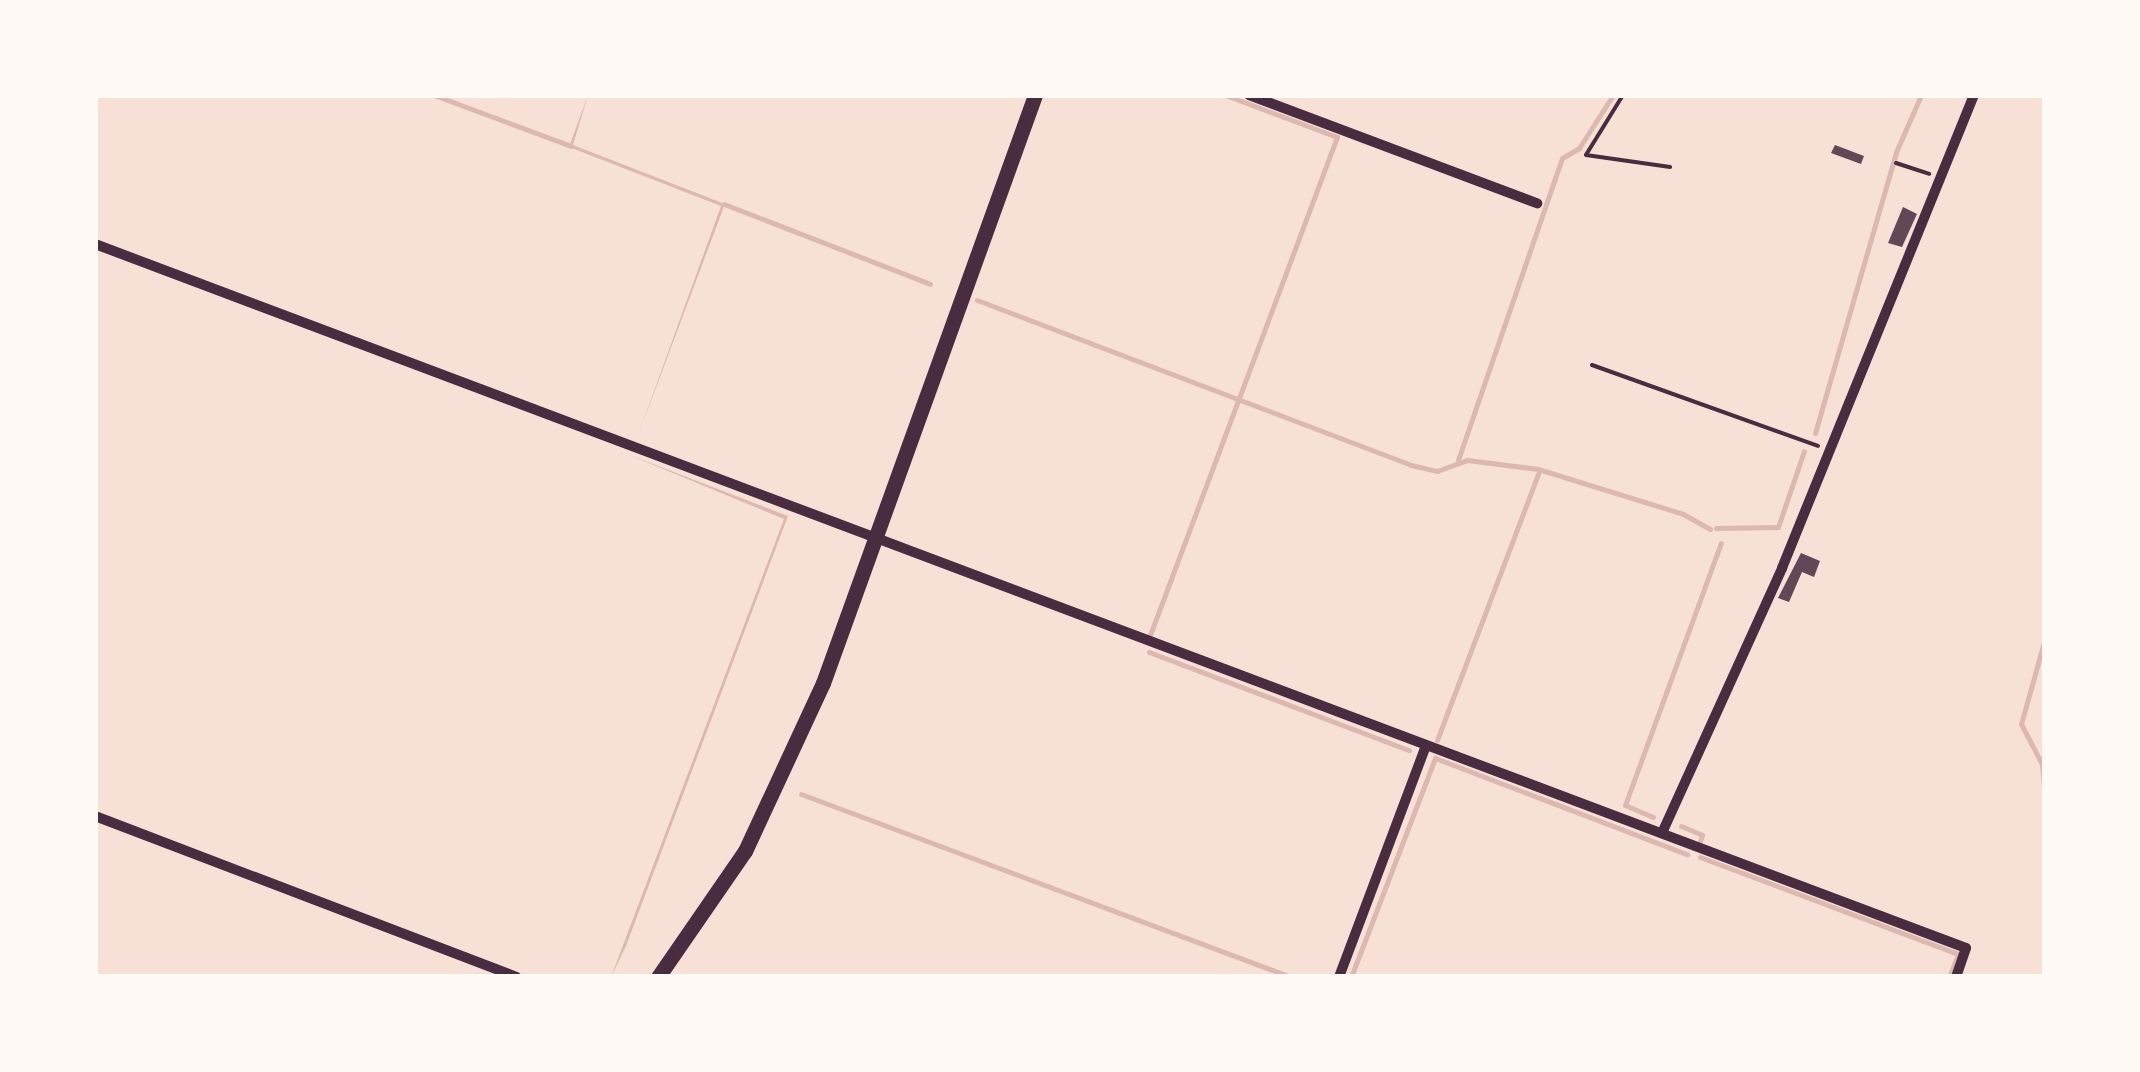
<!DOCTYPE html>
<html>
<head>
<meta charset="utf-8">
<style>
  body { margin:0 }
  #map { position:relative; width:2140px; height:1072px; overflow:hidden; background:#f7e1d7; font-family:Lato,sans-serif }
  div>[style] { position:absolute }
  .water>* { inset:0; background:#dcb8b0 }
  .stream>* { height:5px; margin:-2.5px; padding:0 2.5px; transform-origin:2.5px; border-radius:2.5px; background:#dcb8b0 }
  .building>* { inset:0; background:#644757 }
  .path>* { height:4px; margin:-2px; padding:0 2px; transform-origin:2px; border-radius:2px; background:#4a2c40 }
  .minor>* { height:10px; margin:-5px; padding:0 5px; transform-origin:5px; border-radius:5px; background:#4a2c40 }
  .secondary>* { height:15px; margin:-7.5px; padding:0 7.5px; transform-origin:7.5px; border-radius:7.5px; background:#4a2c40 }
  span { translate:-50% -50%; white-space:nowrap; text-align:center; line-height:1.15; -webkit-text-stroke:10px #fffaf5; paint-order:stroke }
  .frame { position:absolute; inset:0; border:98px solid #fffaf5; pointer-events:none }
</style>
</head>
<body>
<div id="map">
  <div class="water">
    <i style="clip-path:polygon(588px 95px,573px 145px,725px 204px,637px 438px,721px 206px,569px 147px)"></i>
    <i style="clip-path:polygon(627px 454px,788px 516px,626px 946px,611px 977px,784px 519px)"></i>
  </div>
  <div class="stream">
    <i style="left:434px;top:95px;width:146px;rotate:20.4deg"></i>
    <i style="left:724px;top:204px;width:221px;rotate:21.2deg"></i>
    <i style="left:977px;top:300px;width:464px;rotate:20.8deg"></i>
    <i style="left:1411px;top:465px;width:27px;rotate:13deg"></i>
    <i style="left:1437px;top:471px;width:32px;rotate:-20deg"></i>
    <i style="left:1467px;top:460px;width:72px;rotate:7.2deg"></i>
    <i style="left:1538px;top:469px;width:152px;rotate:17.2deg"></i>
    <i style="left:1683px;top:514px;width:31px;rotate:29deg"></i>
    <i style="left:1815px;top:433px;width:292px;rotate:-73.9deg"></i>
    <i style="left:1896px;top:152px;width:62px;rotate:-66.3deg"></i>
    <i style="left:1458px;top:460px;width:319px;rotate:-71deg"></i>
    <i style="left:1562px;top:158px;width:20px;rotate:-30deg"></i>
    <i style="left:1579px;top:148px;width:63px;rotate:-57.3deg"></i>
    <i style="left:1716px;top:528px;width:62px;rotate:-0.9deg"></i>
    <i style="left:1778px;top:527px;width:80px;rotate:-71.1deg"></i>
    <i style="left:1150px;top:635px;width:532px;rotate:-69.42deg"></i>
    <i style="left:1337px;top:137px;width:120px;rotate:-159.4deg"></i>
    <i style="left:2045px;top:638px;width:89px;rotate:105.6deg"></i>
    <i style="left:2021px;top:724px;width:45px;rotate:62.3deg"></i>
    <i style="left:2042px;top:764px;width:38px;rotate:85deg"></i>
    <i style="left:1149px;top:652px;width:278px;rotate:20.7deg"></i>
    <i style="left:1437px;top:740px;width:285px;rotate:-69.2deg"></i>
    <i style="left:801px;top:794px;width:523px;rotate:20.48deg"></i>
    <i style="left:1653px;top:817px;width:30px;rotate:-157deg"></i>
    <i style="left:1625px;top:805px;width:279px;rotate:-69.9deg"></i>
    <i style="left:1681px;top:826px;width:23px;rotate:23deg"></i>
    <i style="left:1702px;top:835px;width:6px;rotate:108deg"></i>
    <i style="left:1700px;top:857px;width:276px;rotate:20.6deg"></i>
    <i style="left:1958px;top:954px;width:25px;rotate:111deg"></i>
    <i style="left:1351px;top:977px;width:235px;rotate:-69deg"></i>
    <i style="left:1435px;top:758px;width:270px;rotate:20.9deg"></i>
  </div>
  <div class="building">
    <i style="clip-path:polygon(1835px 145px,1864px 156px,1861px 164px,1831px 153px)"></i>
    <i style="clip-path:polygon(1903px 207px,1917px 214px,1902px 247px,1888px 243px)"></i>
    <i style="clip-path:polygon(1801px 553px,1820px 561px,1814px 577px,1802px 572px,1789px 602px,1778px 598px)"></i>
  </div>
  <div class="path">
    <i style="left:1623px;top:95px;width:70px;rotate:121.7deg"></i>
    <i style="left:1586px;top:155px;width:85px;rotate:8.1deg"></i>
    <i style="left:1896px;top:163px;width:35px;rotate:18deg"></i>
    <i style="left:1592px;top:365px;width:240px;rotate:19.7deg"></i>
  </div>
  <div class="minor">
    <i style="left:1249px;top:95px;width:308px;rotate:20.6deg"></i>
    <i style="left:95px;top:244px;width:1999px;rotate:20.62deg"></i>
    <i style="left:1966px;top:948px;width:31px;rotate:109deg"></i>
    <i style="left:95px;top:816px;width:451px;rotate:20.9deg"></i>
    <i style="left:1662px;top:833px;width:291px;rotate:-65.6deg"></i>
    <i style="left:1782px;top:568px;width:510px;rotate:-67.91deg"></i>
    <i style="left:1339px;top:977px;width:247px;rotate:-69.4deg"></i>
  </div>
  <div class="secondary">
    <i style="left:658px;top:977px;width:153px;rotate:-55.4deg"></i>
    <i style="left:745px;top:851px;width:185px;rotate:-65.1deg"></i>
    <i style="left:823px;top:683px;width:625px;rotate:-70.17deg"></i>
  </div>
  <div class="frame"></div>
</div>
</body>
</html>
